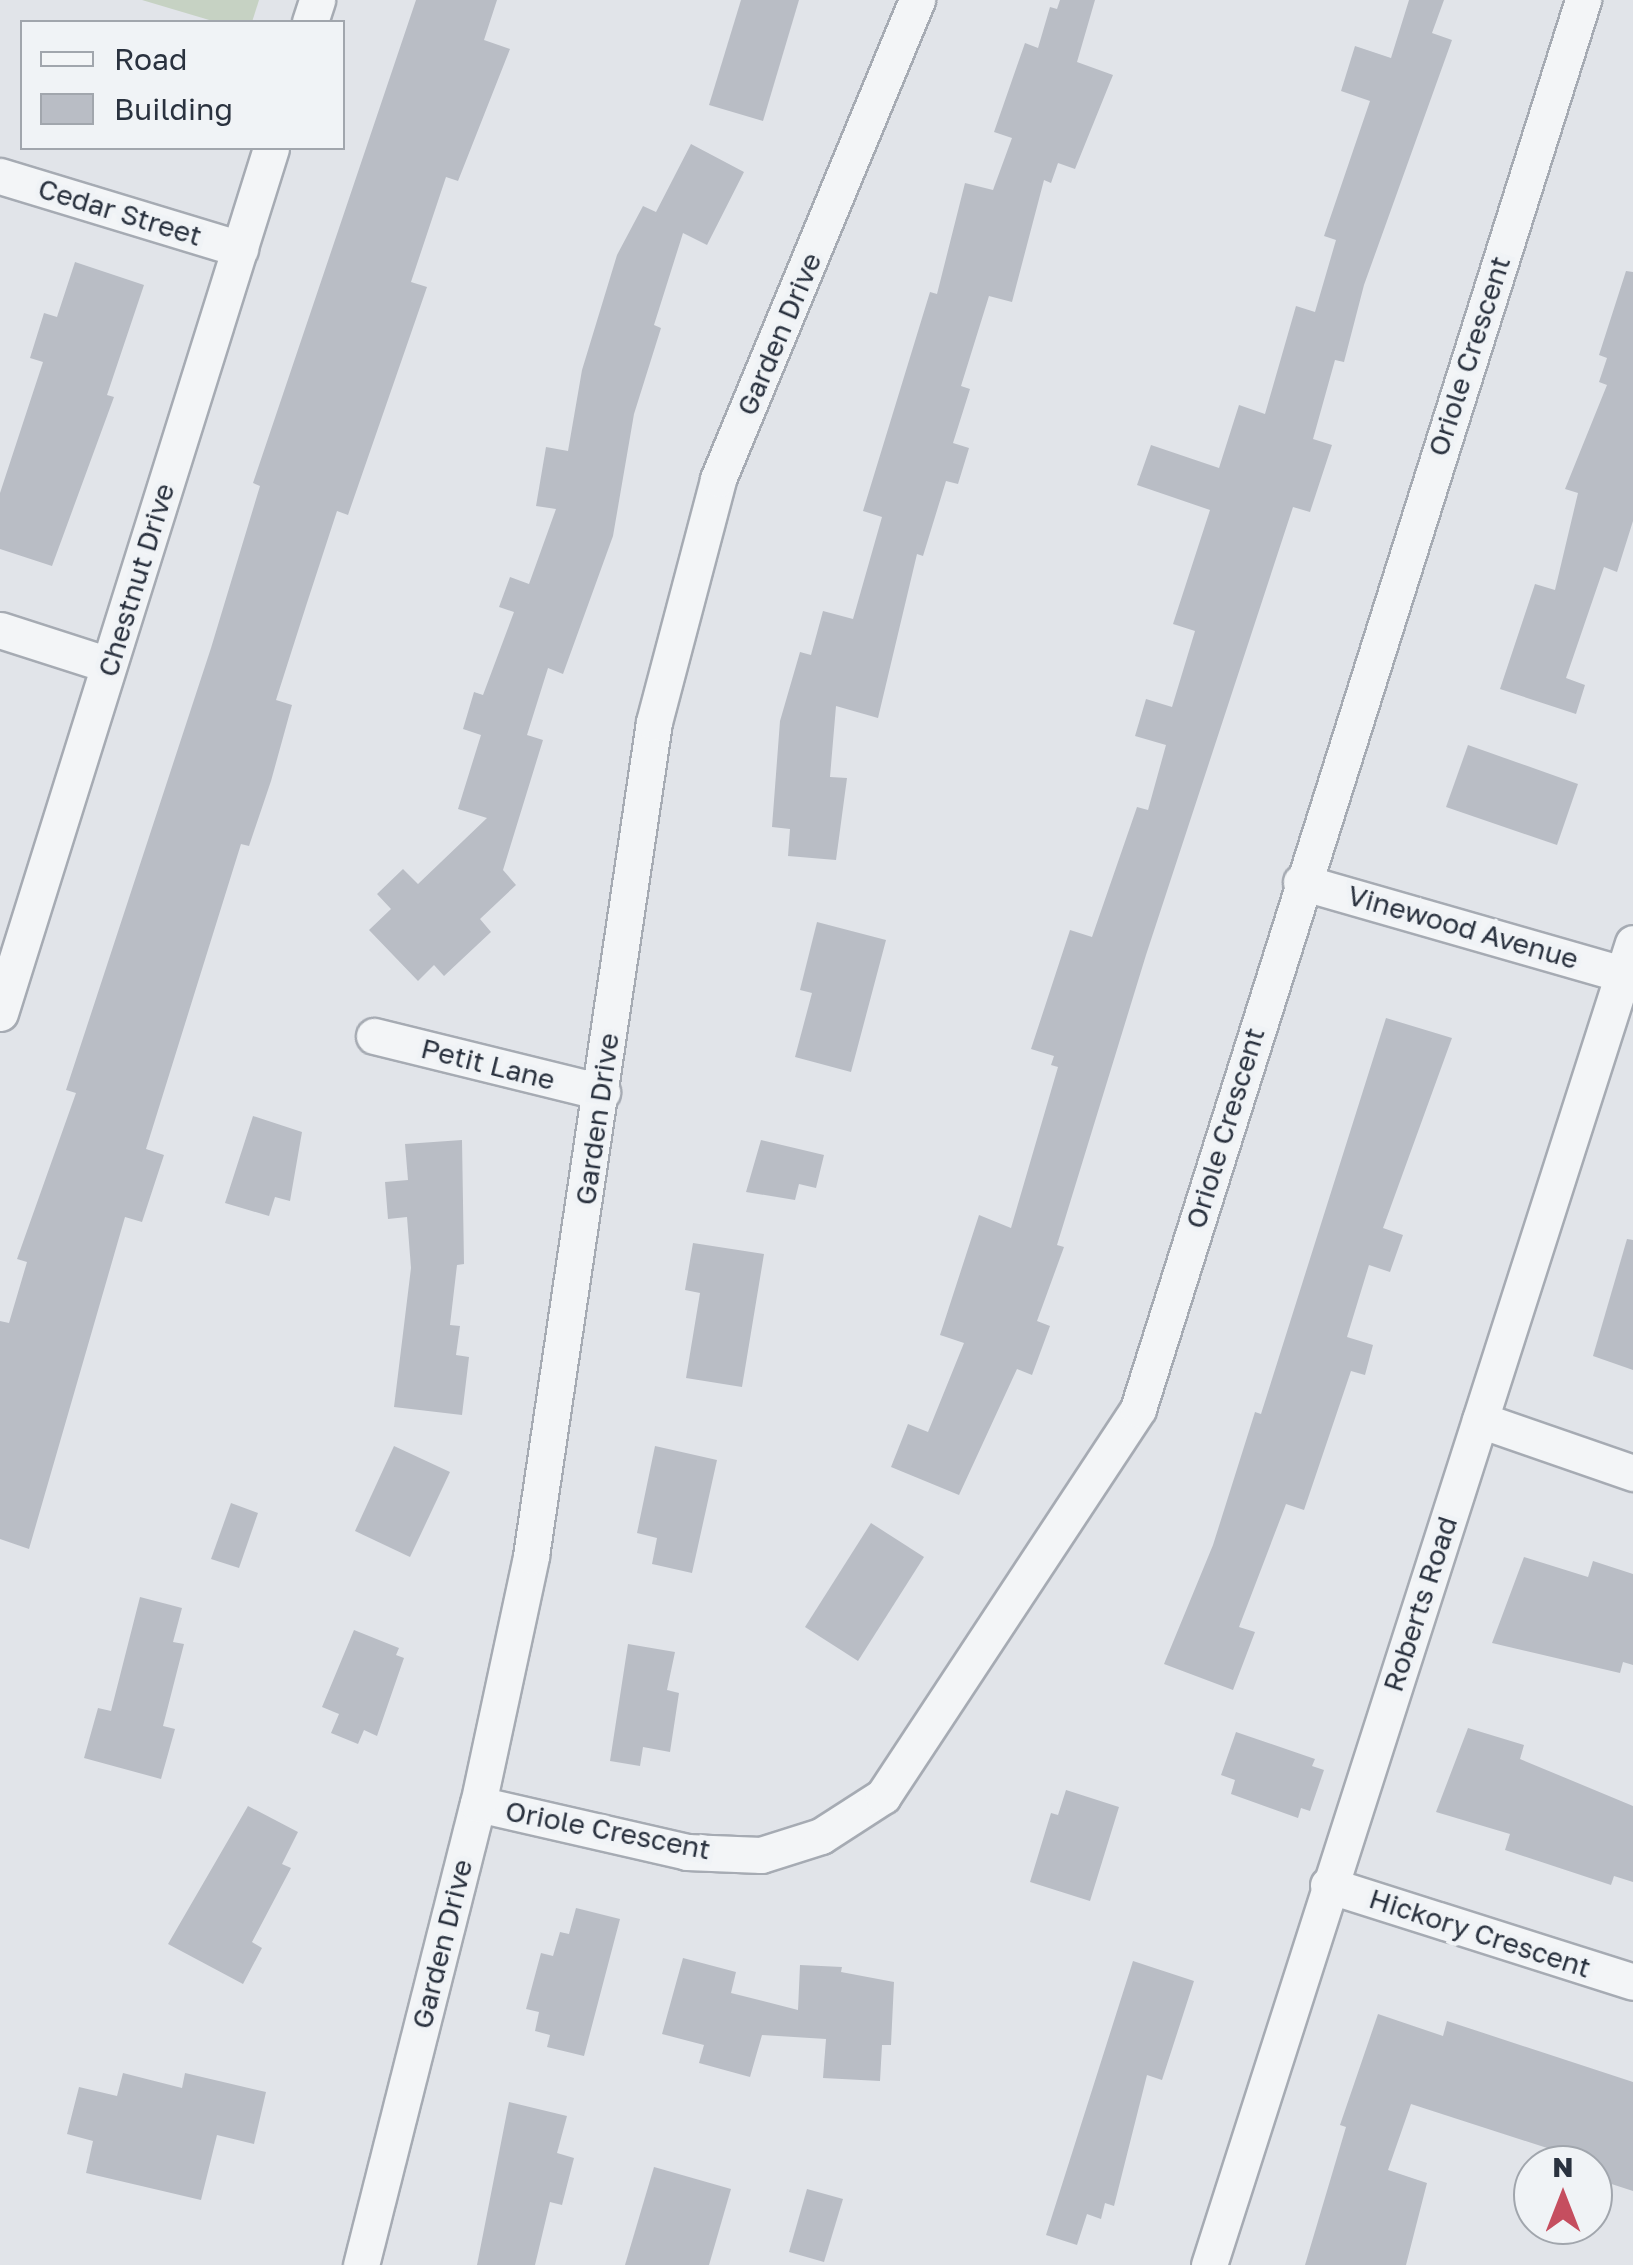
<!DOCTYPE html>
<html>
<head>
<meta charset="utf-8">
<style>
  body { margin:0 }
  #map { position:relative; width:1633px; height:2265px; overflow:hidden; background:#e1e4e9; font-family:"Golos Text",sans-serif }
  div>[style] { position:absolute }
  .green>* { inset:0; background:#c6d2c3 }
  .building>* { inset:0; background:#b9bdc5 }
  .roads { filter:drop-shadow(2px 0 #a6abb3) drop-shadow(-2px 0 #a6abb3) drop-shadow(0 2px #a6abb3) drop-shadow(0 -2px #a6abb3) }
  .street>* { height:35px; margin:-17.5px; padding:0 17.5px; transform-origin:17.5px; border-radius:17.5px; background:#f3f5f7 }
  span { translate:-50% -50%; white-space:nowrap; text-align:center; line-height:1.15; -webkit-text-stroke:10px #f0f3f6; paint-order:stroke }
  .street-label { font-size:28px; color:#2a323f }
  .legend { position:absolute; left:20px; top:20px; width:325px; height:130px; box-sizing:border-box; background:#f0f3f6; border:2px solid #a1a6ad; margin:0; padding:12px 18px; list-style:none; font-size:30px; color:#2a323f }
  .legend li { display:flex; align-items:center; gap:20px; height:50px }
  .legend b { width:50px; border:2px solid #a1a6ad }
  .north { position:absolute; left:1513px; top:2145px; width:100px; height:100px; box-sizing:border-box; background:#f0f3f6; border:2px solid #a1a6ad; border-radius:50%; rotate:0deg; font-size:28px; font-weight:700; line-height:40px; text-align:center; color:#2a323f }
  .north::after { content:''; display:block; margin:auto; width:35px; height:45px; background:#c54e5f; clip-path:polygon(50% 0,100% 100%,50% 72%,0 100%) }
</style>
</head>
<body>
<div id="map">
  <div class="green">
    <i style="clip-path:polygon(142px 0,259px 0,252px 22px,216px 22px)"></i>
  </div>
  <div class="building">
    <i style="clip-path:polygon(416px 0,497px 0,484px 40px,510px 49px,458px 181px,446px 177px,411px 282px,427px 287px,348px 515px,337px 511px,306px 606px,276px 700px,292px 705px,271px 781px,249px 846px,241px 844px,146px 1149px,164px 1155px,142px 1222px,125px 1217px,29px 1549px,0 1539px,0 1321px,9px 1323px,27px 1262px,17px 1259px,76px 1093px,66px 1090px,211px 648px,260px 486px,253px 483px)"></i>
    <i style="clip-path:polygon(741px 0,799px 0,763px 121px,709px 105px)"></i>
    <i style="clip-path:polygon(1060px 0,1095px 0,1077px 62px,1113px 75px,1075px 169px,1058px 163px,1051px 183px,1044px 180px,1012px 302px,989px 296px,961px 386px,970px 389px,953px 443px,969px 448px,958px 484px,946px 481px,923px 556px,917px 554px,878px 718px,836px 706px,830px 777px,847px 778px,836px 860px,788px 856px,790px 829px,772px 827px,780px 721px,800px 652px,811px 655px,823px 611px,853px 619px,882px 517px,863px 511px,930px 292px,937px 294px,965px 183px,993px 190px,1012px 138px,994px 132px,1025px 43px,1038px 48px,1050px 7px,1057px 9px)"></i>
    <i style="clip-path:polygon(1409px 0,1444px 0,1432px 33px,1452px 40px,1364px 285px,1344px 362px,1335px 360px,1313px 439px,1332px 445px,1310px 512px,1293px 507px,1146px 955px,1057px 1245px,1064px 1247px,1037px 1321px,1050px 1326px,1032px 1375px,1017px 1369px,959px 1495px,891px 1467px,908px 1424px,928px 1432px,964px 1343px,940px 1335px,979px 1215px,1011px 1228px,1058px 1067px,1051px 1065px,1054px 1056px,1031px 1049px,1070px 930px,1092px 937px,1137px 807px,1148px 810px,1166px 745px,1135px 736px,1146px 699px,1172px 707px,1195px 631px,1173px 624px,1210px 510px,1137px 485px,1151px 445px,1219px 468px,1239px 405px,1265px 414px,1296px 306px,1315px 312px,1336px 240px,1324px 236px,1370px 101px,1341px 91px,1355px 46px,1391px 58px)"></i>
    <i style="clip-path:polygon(691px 144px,744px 172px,707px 245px,683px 233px,654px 325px,661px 328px,634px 414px,613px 536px,563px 674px,548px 668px,527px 735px,543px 740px,503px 870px,516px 885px,480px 919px,491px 932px,444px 976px,434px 965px,418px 981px,369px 930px,391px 909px,377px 894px,403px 869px,418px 884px,487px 818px,458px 809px,481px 735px,463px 729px,474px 692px,483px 695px,514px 612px,499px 607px,510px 577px,529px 584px,556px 509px,536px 506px,546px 447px,568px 451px,582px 370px,617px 255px,643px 206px,656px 212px)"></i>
    <i style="clip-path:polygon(75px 262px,144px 285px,107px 395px,114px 397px,52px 566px,0 549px,0 493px,43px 362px,30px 358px,44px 313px,57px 317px)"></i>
    <i style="clip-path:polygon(1626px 271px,1633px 272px,1633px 521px,1617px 572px,1604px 567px,1566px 678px,1585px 685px,1576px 714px,1500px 689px,1535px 584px,1555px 590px,1578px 493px,1565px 489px,1607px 385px,1599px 382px,1607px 358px,1599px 355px)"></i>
    <i style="clip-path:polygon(1468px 745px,1578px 784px,1557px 845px,1446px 807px)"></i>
    <i style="clip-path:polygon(817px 922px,886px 940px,851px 1072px,795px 1057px,812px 993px,800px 990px)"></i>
    <i style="clip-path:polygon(1386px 1018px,1452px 1038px,1383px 1228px,1403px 1235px,1390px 1272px,1369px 1265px,1347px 1337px,1373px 1345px,1365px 1375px,1351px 1371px,1304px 1510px,1286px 1504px,1239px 1627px,1255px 1632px,1233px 1690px,1164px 1664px,1213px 1545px,1255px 1412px,1261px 1414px)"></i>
    <i style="clip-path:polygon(253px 1116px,302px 1132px,290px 1201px,275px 1197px,269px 1216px,225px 1203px)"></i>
    <i style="clip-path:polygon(462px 1140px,464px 1264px,457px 1265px,450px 1325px,460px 1326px,456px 1355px,469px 1357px,462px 1415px,394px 1407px,411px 1268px,407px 1217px,388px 1219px,385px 1182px,408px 1180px,405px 1144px)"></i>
    <i style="clip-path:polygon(761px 1140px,824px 1155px,816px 1188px,799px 1184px,795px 1200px,746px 1192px)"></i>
    <i style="clip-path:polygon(1627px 1239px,1633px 1240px,1633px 1370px,1593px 1356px)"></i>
    <i style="clip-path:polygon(693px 1243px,764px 1254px,742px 1387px,686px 1378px,700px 1293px,685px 1290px)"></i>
    <i style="clip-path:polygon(394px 1446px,450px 1472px,410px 1557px,355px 1531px)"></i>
    <i style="clip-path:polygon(655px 1446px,717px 1460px,692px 1573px,652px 1564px,657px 1538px,637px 1533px)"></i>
    <i style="clip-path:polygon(231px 1503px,258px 1513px,239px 1568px,211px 1559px)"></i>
    <i style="clip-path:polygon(871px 1523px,924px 1557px,858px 1661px,805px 1627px)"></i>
    <i style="clip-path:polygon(1524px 1557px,1588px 1577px,1593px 1561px,1633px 1574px,1633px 1665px,1623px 1662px,1620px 1673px,1492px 1643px)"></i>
    <i style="clip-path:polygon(140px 1597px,182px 1608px,173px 1642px,184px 1644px,163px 1726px,175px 1729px,161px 1779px,84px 1758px,98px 1708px,111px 1711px)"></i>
    <i style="clip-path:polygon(354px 1630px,399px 1648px,396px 1655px,404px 1658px,377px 1736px,364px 1730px,358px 1744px,331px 1733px,339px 1714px,322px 1707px)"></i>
    <i style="clip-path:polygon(628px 1644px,675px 1652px,667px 1690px,679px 1693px,670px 1752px,643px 1747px,640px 1766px,610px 1761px)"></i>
    <i style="clip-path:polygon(1468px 1728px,1524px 1745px,1520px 1759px,1633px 1806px,1633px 1882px,1614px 1876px,1611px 1885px,1505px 1850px,1510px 1834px,1436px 1812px)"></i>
    <i style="clip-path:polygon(1236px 1732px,1315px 1759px,1312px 1766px,1324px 1770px,1310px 1811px,1301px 1808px,1298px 1818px,1231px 1794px,1235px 1780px,1221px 1775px)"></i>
    <i style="clip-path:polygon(1066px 1790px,1119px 1807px,1090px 1901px,1030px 1882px,1051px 1813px,1058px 1815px)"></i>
    <i style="clip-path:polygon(248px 1806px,298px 1832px,282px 1864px,291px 1868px,252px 1942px,262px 1948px,243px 1984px,168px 1944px)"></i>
    <i style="clip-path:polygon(576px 1908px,620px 1919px,584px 2056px,547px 2047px,550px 2035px,535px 2031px,539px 2012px,526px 2009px,541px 1953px,553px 1956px,560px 1932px,569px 1934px)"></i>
    <i style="clip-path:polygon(683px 1958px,736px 1972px,731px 1993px,798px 2010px,800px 1965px,842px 1967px,841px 1972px,894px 1982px,891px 2045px,882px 2045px,880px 2081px,823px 2078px,826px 2039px,762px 2035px,750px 2077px,699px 2063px,704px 2045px,662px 2034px)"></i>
    <i style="clip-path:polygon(1133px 1961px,1194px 1981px,1162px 2080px,1147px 2075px,1114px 2206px,1105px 2203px,1101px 2219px,1087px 2214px,1077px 2245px,1046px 2235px)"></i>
    <i style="clip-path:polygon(1378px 2014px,1443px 2036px,1447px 2021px,1633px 2082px,1633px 2191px,1593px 2178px,1593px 2165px,1569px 2165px,1572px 2156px,1411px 2104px,1388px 2170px,1427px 2183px,1406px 2265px,1305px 2265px,1346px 2127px,1340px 2125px)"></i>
    <i style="clip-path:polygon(123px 2073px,182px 2088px,185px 2073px,266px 2092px,254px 2144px,217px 2135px,201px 2200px,86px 2173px,93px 2141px,67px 2134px,79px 2087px,117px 2096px)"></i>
    <i style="clip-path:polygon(509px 2102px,567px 2116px,557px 2153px,574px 2158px,562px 2205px,550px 2202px,535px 2265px,477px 2265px)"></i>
    <i style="clip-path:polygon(654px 2167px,731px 2189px,709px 2265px,625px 2265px)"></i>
    <i style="clip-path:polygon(807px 2189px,843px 2199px,824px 2262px,789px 2252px)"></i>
  </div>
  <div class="roads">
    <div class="street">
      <i style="left:310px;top:22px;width:23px;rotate:-72deg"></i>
      <i style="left:0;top:176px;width:251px;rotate:16.9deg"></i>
      <i style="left:0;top:630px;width:114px;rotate:17.8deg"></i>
      <i style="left:1301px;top:882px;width:345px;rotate:16deg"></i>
      <i style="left:0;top:1013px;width:906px;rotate:-72.6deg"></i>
      <i style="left:374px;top:1036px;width:235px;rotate:13.8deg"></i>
      <i style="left:1480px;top:1420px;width:162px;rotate:19.1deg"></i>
      <i style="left:478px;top:1804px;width:214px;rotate:12.9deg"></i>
      <i style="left:687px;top:1852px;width:74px;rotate:2.3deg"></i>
      <i style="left:761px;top:1855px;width:63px;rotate:-17.6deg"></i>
      <i style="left:821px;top:1836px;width:74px;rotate:-32.8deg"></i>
      <i style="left:883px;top:1796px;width:463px;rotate:-56.6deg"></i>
      <i style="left:1138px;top:1409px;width:1478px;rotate:-72.47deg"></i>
      <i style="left:1328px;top:1885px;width:320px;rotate:17.6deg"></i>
      <i style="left:361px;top:2265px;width:476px;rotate:-75.8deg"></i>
      <i style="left:478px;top:1804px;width:254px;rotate:-77.9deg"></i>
      <i style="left:531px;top:1556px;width:843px;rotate:-81.61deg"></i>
      <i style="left:654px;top:722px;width:251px;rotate:-75.2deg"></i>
      <i style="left:718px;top:479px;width:519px;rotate:-67.44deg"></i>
      <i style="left:1209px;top:2265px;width:1388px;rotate:-72.22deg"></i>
    </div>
  </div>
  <div class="street-label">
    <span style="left:120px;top:212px;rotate:17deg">Cedar Street</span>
    <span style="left:779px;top:334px;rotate:-67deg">Garden Drive</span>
    <span style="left:1469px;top:356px;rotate:-72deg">Oriole Crescent</span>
    <span style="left:136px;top:580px;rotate:-73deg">Chestnut Drive</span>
    <span style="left:1463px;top:927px;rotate:16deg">Vinewood Avenue</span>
    <span style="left:488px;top:1064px;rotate:14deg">Petit Lane</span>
    <span style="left:597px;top:1119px;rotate:-82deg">Garden Drive</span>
    <span style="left:1225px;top:1128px;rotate:-73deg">Oriole Crescent</span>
    <span style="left:1420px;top:1604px;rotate:-72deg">Roberts Road</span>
    <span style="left:608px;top:1830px;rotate:11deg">Oriole Crescent</span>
    <span style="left:1480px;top:1933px;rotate:18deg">Hickory Crescent</span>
    <span style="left:442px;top:1944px;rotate:-76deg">Garden Drive</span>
  </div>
  <ul class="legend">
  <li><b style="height:12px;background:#f3f5f7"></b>Road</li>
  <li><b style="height:28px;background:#b9bdc5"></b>Building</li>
  </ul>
  <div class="north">N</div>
</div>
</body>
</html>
